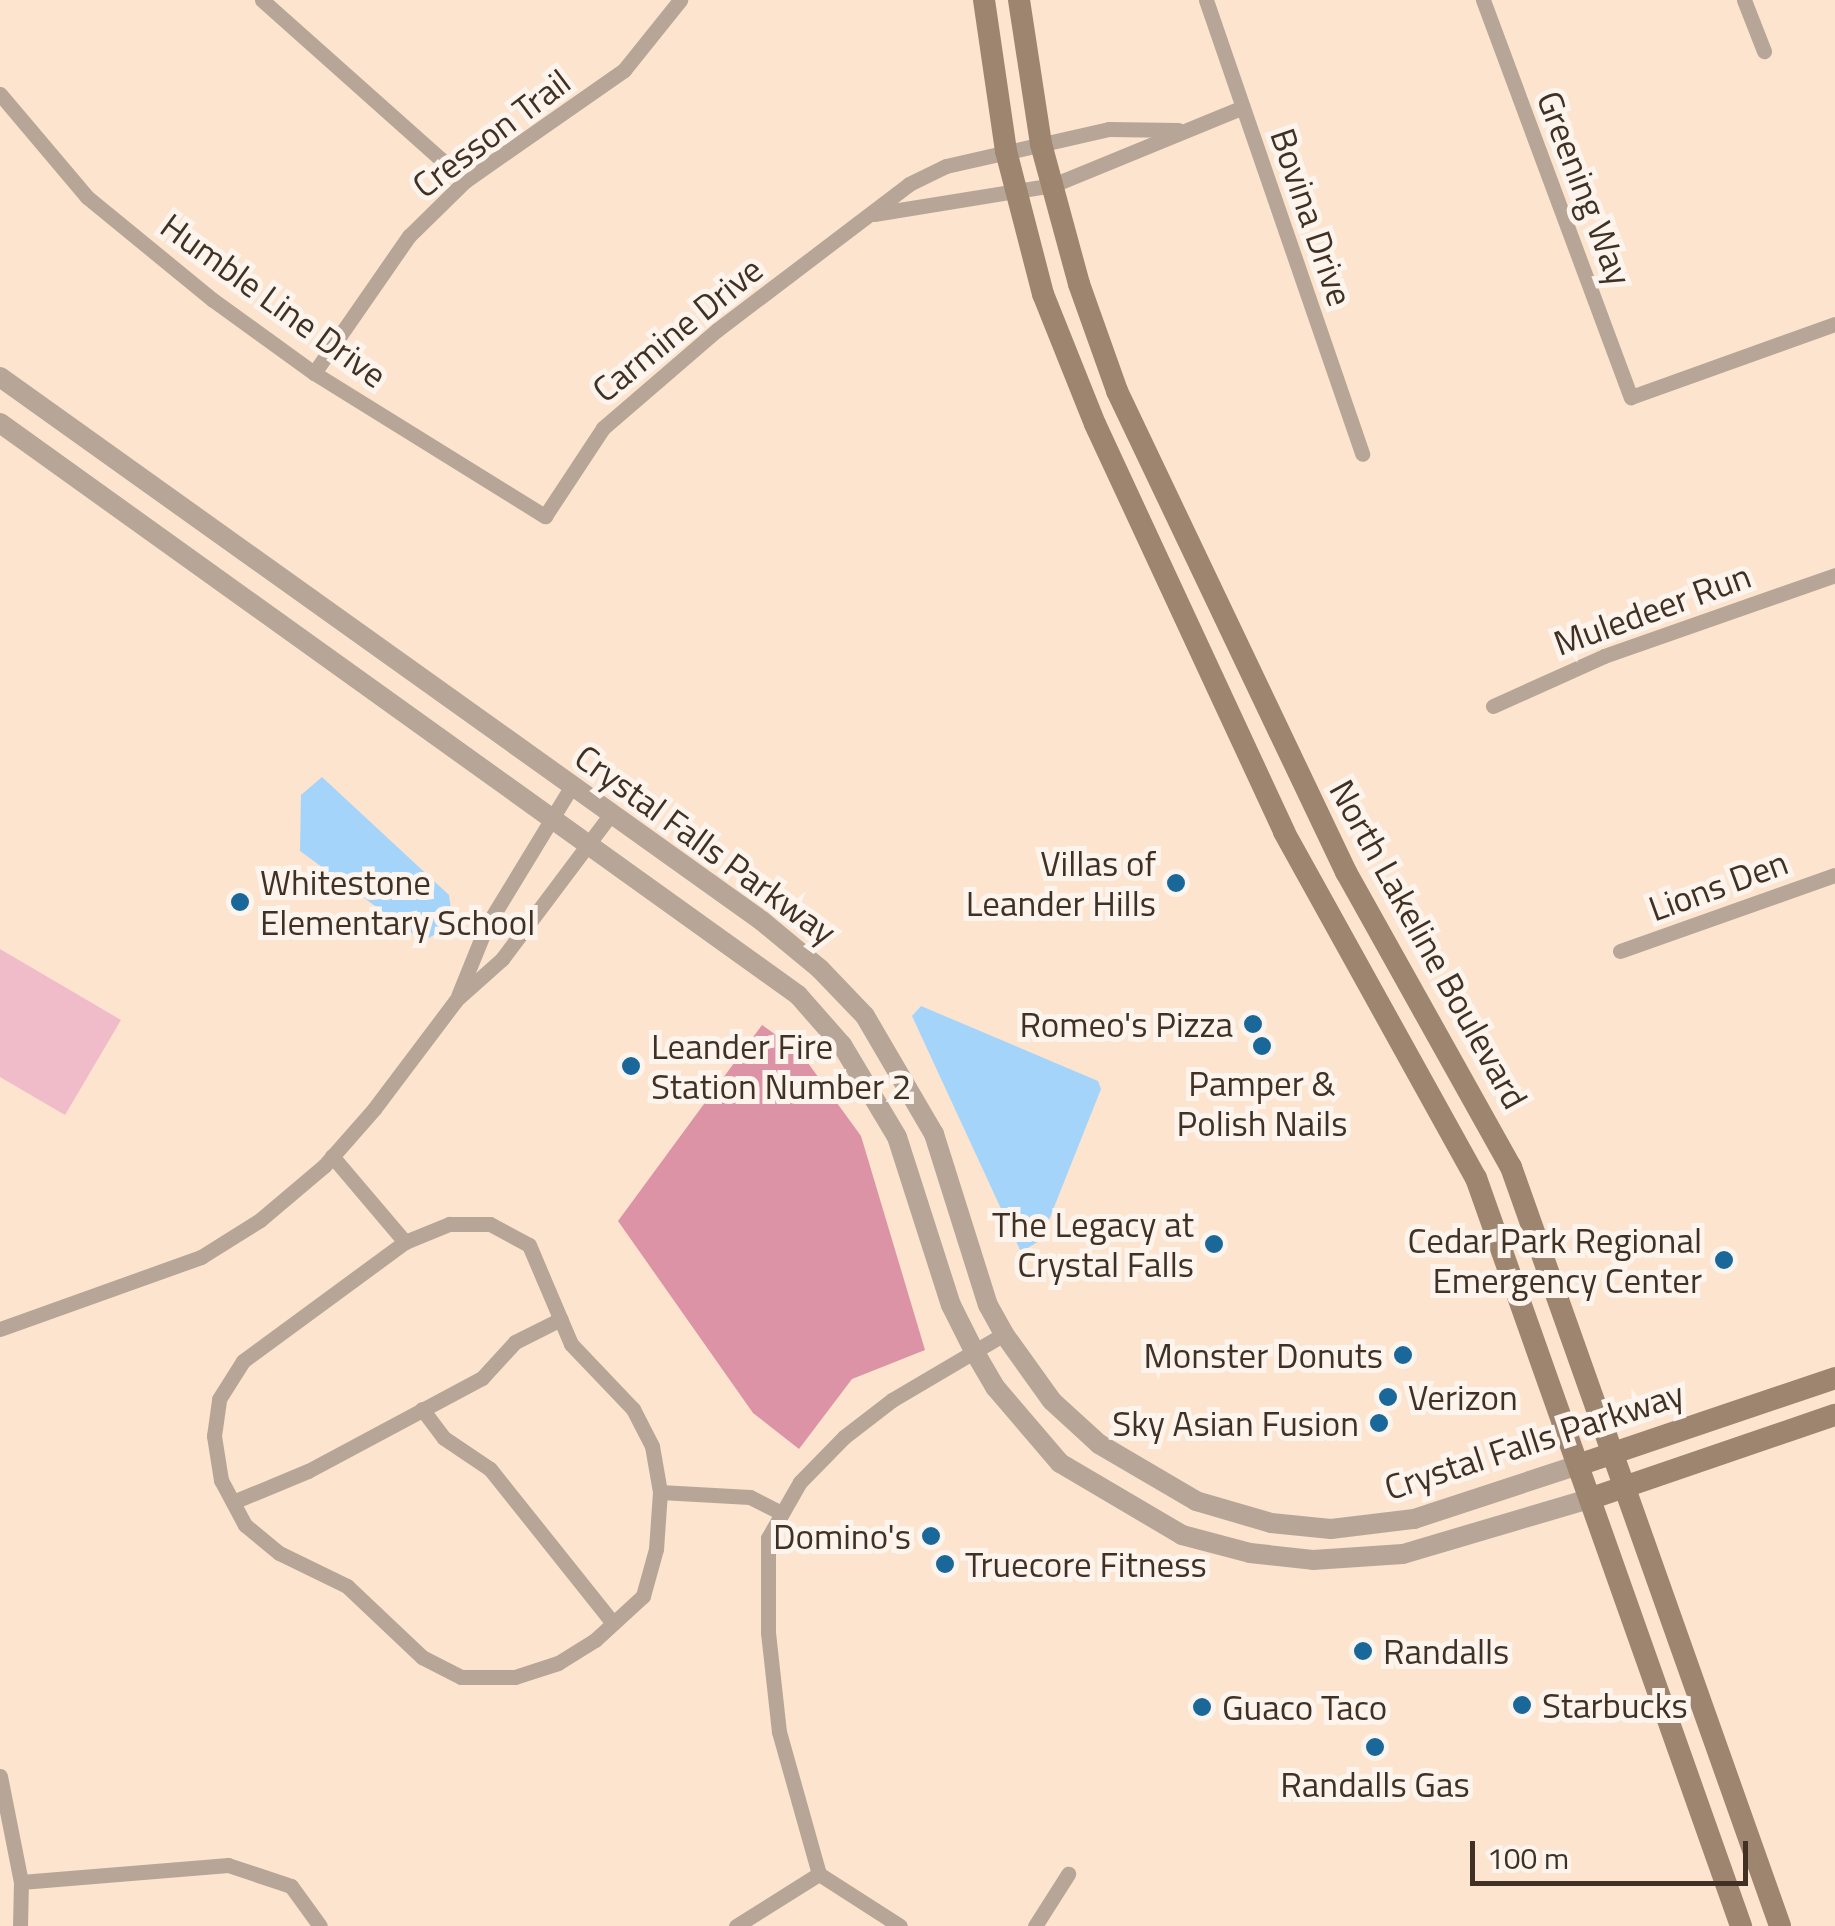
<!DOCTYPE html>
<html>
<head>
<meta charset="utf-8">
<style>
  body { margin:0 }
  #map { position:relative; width:1835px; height:1926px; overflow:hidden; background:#fce4cf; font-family:"Titillium Web",sans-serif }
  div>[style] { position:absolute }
  .green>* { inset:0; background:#f1bcc9 }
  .forest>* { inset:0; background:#dc93a5 }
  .water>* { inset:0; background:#a5d4fa }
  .minor>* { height:15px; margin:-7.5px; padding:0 7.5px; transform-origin:7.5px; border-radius:7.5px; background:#b7a697 }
  .tertiary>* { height:20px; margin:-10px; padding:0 10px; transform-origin:10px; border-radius:10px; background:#b7a697 }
  .secondary>* { height:22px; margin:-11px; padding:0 11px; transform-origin:11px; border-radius:11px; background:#9e8570 }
  .dots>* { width:28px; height:28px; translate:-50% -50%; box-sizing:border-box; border:5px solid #fcf4ed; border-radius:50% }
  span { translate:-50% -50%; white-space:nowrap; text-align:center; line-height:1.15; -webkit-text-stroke:10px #fcf4ed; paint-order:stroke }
  .street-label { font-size:35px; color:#403124 }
  .poi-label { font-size:35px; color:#403124 }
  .right { translate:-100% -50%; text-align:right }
  .left { translate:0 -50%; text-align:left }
  .scale { position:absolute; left:1470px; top:1841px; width:278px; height:45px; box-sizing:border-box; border:5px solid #403124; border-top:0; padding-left:12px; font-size:30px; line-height:35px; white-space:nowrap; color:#403124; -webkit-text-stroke:8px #fcf4ed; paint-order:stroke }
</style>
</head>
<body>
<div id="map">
  <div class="green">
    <i style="clip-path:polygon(0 949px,121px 1020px,65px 1115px,0 1077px)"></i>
  </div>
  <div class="forest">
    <i style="clip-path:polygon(762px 1025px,800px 1052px,861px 1136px,925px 1350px,852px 1379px,799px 1449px,753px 1413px,618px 1221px)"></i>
  </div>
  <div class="water">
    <i style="clip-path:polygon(322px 777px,449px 895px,451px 909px,434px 935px,423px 941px,300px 851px,301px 795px)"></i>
    <i style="clip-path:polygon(921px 1006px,1098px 1081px,1101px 1089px,1041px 1240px,1021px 1252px,912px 1016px)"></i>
  </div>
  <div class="minor">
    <i style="left:262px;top:0;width:272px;rotate:41.7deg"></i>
    <i style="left:1206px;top:0;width:480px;rotate:71deg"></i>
    <i style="left:1483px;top:0;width:424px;rotate:69.6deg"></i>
    <i style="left:1631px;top:397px;width:217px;rotate:-19.7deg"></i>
    <i style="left:1744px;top:0;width:55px;rotate:68.6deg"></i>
    <i style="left:0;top:94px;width:135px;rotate:49.8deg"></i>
    <i style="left:87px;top:197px;width:163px;rotate:39.3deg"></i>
    <i style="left:213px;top:300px;width:125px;rotate:35.9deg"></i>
    <i style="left:314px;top:373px;width:272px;rotate:31.8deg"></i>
    <i style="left:545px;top:516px;width:105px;rotate:-56.6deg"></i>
    <i style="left:603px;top:428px;width:150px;rotate:-40.7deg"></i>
    <i style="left:717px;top:330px;width:241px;rotate:-37.2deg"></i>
    <i style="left:909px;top:184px;width:41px;rotate:-25.9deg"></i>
    <i style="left:946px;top:166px;width:167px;rotate:-12.8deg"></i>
    <i style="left:1109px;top:129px;width:69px;rotate:0.8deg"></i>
    <i style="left:874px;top:214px;width:181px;rotate:-9.2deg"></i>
    <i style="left:1053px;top:185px;width:205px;rotate:-22.3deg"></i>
    <i style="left:314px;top:373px;width:167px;rotate:-55.3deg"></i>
    <i style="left:409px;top:236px;width:78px;rotate:-44.5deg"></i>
    <i style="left:465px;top:181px;width:194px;rotate:-34.9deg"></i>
    <i style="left:624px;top:70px;width:90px;rotate:-51.3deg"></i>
    <i style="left:1493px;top:706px;width:122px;rotate:-24.2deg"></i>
    <i style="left:1604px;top:656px;width:245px;rotate:-19.3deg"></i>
    <i style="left:1620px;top:951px;width:228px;rotate:-19.5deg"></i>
    <i style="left:458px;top:996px;width:74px;rotate:-67.9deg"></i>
    <i style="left:486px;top:927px;width:164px;rotate:-58.7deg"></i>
    <i style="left:332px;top:1156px;width:113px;rotate:49.7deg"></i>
    <i style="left:449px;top:1224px;width:41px"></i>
    <i style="left:490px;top:1224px;width:44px;rotate:28.3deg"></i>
    <i style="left:529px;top:1245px;width:108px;rotate:67deg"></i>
    <i style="left:571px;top:1344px;width:90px;rotate:46.4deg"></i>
    <i style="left:633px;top:1409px;width:42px;rotate:62.8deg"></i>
    <i style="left:652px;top:1446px;width:47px;rotate:80.1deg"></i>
    <i style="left:660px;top:1492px;width:57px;rotate:94deg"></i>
    <i style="left:656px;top:1549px;width:49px;rotate:105.5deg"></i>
    <i style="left:643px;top:1596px;width:65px;rotate:137.5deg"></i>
    <i style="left:595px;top:1640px;width:44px;rotate:148.1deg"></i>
    <i style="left:558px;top:1663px;width:45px;rotate:162deg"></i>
    <i style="left:515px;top:1677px;width:54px;rotate:180deg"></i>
    <i style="left:461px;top:1677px;width:44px;rotate:-152.9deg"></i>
    <i style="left:422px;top:1657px;width:103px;rotate:-136.6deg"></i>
    <i style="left:347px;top:1586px;width:76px;rotate:-154.1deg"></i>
    <i style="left:279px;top:1553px;width:44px;rotate:-140.5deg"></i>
    <i style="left:245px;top:1525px;width:51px;rotate:-118.1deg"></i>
    <i style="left:221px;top:1480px;width:45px;rotate:-99deg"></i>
    <i style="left:214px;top:1436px;width:37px;rotate:-82deg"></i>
    <i style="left:219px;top:1399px;width:45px;rotate:-57.7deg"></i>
    <i style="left:243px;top:1361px;width:201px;rotate:-36.3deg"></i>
    <i style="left:405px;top:1242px;width:48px;rotate:-22.2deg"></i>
    <i style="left:0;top:1329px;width:214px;rotate:-19.7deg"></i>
    <i style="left:201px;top:1257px;width:70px;rotate:-32.1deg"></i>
    <i style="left:260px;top:1220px;width:84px;rotate:-40.2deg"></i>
    <i style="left:324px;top:1166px;width:76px;rotate:-48.7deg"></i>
    <i style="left:374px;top:1109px;width:136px;rotate:-53deg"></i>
    <i style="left:456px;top:1000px;width:62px;rotate:-41.7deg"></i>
    <i style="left:502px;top:959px;width:181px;rotate:-53.1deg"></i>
    <i style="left:422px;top:1409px;width:36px;rotate:53deg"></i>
    <i style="left:444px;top:1438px;width:55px;rotate:34deg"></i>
    <i style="left:490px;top:1469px;width:197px;rotate:51.4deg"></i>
    <i style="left:660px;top:1492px;width:90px;rotate:3.2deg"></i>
    <i style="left:750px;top:1497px;width:34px;rotate:27deg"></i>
    <i style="left:233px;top:1502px;width:81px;rotate:-22.5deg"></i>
    <i style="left:308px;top:1471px;width:197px;rotate:-28.1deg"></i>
    <i style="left:482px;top:1378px;width:49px;rotate:-47.5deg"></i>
    <i style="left:515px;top:1342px;width:51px;rotate:-26.6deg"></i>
    <i style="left:0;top:1776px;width:108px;rotate:78.8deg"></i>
    <i style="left:21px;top:1882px;width:44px;rotate:91.3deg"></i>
    <i style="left:819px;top:1874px;width:148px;rotate:-105.7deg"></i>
    <i style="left:779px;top:1732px;width:100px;rotate:-96.3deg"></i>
    <i style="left:768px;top:1633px;width:95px;rotate:-90deg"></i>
    <i style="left:768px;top:1538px;width:64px;rotate:-60.3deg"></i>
    <i style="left:800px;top:1482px;width:63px;rotate:-45.6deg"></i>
    <i style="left:844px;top:1437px;width:61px;rotate:-37.6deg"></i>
    <i style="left:892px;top:1400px;width:130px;rotate:-30.5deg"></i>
    <i style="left:819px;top:1874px;width:96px;rotate:32.7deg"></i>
    <i style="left:21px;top:1882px;width:208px;rotate:-4.7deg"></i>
    <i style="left:228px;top:1865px;width:66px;rotate:18.4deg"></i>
    <i style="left:291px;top:1886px;width:49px;rotate:54.1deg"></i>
    <i style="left:736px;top:1926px;width:98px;rotate:-32.1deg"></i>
    <i style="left:1035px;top:1926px;width:62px;rotate:-57.6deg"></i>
  </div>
  <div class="tertiary">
    <i style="left:0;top:377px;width:936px;rotate:35.52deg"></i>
    <i style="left:762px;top:921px;width:75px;rotate:39.6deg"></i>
    <i style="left:820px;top:969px;width:65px;rotate:46.2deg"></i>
    <i style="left:865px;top:1016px;width:137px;rotate:59.7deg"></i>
    <i style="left:934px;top:1134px;width:179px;rotate:72.5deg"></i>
    <i style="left:988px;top:1305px;width:33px;rotate:61deg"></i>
    <i style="left:1004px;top:1334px;width:82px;rotate:54.4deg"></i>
    <i style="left:1052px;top:1401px;width:64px;rotate:42.5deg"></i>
    <i style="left:1099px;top:1444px;width:113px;rotate:30.4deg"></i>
    <i style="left:1196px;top:1501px;width:78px;rotate:16.3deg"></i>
    <i style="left:1271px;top:1523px;width:60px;rotate:5.7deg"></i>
    <i style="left:1331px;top:1529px;width:84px;rotate:-6.9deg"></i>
    <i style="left:1414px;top:1519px;width:176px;rotate:-18.2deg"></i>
    <i style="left:0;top:423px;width:982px;rotate:35.63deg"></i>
    <i style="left:798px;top:995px;width:67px;rotate:48.7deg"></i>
    <i style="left:842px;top:1045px;width:107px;rotate:59.1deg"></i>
    <i style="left:897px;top:1137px;width:176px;rotate:72.2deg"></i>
    <i style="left:951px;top:1305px;width:51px;rotate:63.4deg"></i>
    <i style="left:974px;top:1351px;width:42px;rotate:59.7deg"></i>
    <i style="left:995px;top:1387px;width:100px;rotate:49.5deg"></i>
    <i style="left:1060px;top:1463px;width:142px;rotate:30.5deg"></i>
    <i style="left:1182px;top:1535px;width:70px;rotate:14.8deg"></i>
    <i style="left:1250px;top:1553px;width:63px;rotate:6.3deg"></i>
    <i style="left:1313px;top:1560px;width:90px;rotate:-3.8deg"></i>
    <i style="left:1403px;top:1554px;width:197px;rotate:-16.5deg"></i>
  </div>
  <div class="secondary">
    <i style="left:984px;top:0;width:153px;rotate:81.7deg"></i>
    <i style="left:1006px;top:151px;width:148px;rotate:75.5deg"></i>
    <i style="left:1043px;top:294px;width:140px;rotate:68.2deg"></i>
    <i style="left:1095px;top:424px;width:450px;rotate:65.1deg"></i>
    <i style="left:1284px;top:832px;width:396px;rotate:61deg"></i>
    <i style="left:1476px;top:1178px;width:794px;rotate:70.49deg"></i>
    <i style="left:1019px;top:0;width:146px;rotate:81.3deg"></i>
    <i style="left:1041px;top:144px;width:145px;rotate:74.8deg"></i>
    <i style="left:1079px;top:284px;width:114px;rotate:70.4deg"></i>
    <i style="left:1117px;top:391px;width:533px;rotate:64.54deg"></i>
    <i style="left:1346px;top:872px;width:338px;rotate:60.8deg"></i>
    <i style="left:1511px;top:1167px;width:805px;rotate:70.48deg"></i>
    <i style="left:1581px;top:1464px;width:268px;rotate:-18.7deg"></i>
    <i style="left:1592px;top:1498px;width:257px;rotate:-18.9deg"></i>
  </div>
  <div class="dots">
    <i style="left:1176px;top:883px;background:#1a679a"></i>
    <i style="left:240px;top:902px;background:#1a679a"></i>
    <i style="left:1253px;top:1024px;background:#1a679a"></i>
    <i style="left:1262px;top:1046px;background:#1a679a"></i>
    <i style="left:631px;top:1066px;background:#1a679a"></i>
    <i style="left:1214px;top:1244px;background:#1a679a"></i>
    <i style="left:1724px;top:1260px;background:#1a679a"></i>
    <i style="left:1403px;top:1355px;background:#1a679a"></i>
    <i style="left:1388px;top:1397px;background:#1a679a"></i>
    <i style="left:1379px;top:1423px;background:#1a679a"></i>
    <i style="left:931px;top:1536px;background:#1a679a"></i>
    <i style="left:945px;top:1564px;background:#1a679a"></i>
    <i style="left:1363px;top:1651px;background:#1a679a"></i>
    <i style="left:1522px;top:1705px;background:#1a679a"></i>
    <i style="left:1202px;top:1707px;background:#1a679a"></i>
    <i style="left:1375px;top:1747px;background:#1a679a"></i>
  </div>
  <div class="street-label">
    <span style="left:491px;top:133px;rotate:-37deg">Cresson Trail</span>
    <span style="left:1585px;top:188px;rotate:69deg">Greening Way</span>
    <span style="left:1312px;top:217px;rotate:71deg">Bovina Drive</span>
    <span style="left:274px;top:300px;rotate:36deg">Humble Line Drive</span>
    <span style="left:677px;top:329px;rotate:-39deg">Carmine Drive</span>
    <span style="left:1652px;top:609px;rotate:-20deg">Muledeer Run</span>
    <span style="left:706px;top:844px;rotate:36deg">Crystal Falls Parkway</span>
    <span style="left:1718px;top:885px;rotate:-20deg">Lions Den</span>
    <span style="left:1429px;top:944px;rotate:61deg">North Lakeline Boulevard</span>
    <span style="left:1534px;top:1440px;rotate:-18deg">Crystal Falls Parkway</span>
  </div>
  <div class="poi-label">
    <span class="right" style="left:1156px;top:883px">Villas of<br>Leander Hills</span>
    <span class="left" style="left:260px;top:902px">Whitestone<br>Elementary School</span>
    <span class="right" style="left:1233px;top:1024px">Romeo's Pizza</span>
    <span class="left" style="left:651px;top:1066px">Leander Fire<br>Station Number 2</span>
    <span style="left:1262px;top:1103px">Pamper &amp;<br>Polish Nails</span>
    <span class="right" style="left:1194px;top:1244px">The Legacy at<br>Crystal Falls</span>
    <span class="right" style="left:1702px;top:1260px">Cedar Park Regional<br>Emergency Center</span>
    <span class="right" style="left:1383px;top:1355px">Monster Donuts</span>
    <span class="left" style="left:1408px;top:1397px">Verizon</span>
    <span class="right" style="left:1359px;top:1423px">Sky Asian Fusion</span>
    <span class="right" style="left:911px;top:1536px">Domino's</span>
    <span class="left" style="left:965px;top:1564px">Truecore Fitness</span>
    <span class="left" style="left:1383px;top:1651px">Randalls</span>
    <span class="left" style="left:1542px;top:1705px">Starbucks</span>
    <span class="left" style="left:1222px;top:1707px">Guaco Taco</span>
    <span style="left:1375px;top:1784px">Randalls Gas</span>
  </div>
  <div class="scale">100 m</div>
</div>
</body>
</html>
